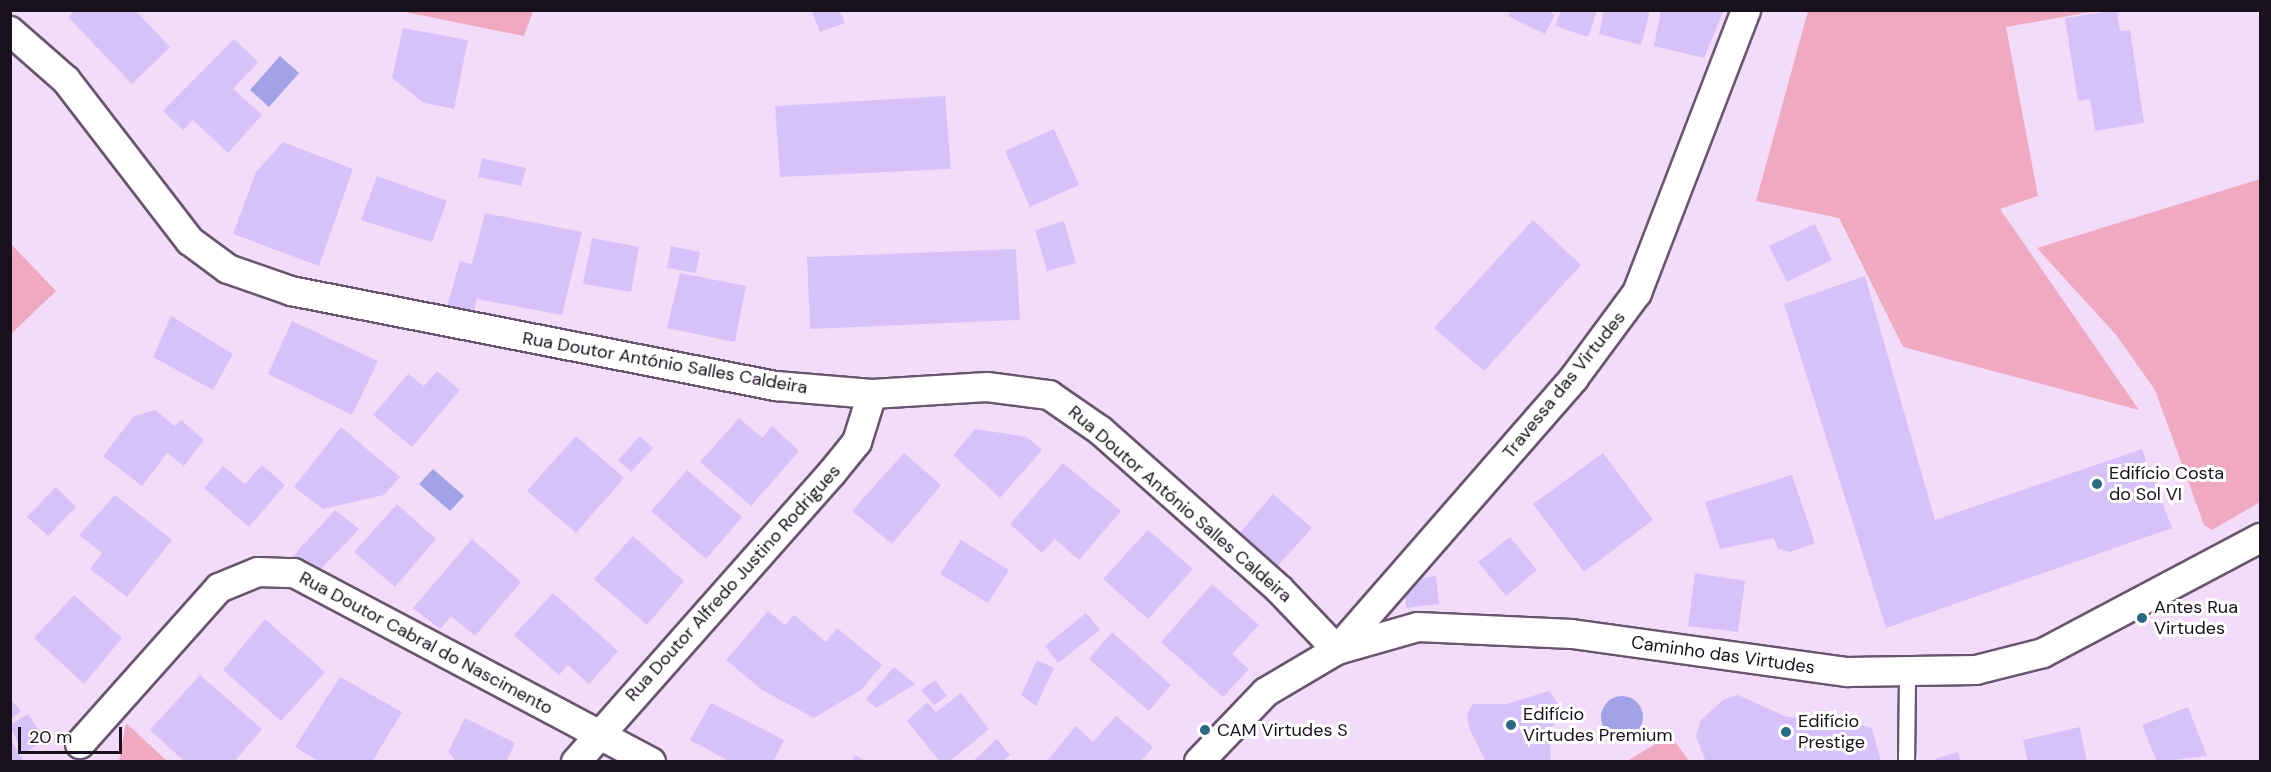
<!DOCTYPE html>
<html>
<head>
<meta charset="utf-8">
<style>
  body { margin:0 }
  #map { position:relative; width:2271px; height:772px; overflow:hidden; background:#f3dcf9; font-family:"DM Sans",sans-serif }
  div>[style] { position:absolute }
  .green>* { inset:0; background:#efa9c1 }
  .water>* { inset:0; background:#a1a3e6 }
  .round { border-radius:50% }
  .building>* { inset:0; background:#d6c2f9 }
  .roads { filter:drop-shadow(2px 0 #69566e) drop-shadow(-2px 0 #69566e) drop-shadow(0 2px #69566e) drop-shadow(0 -2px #69566e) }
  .lane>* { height:15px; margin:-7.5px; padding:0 7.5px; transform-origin:7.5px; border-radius:7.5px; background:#fff }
  .street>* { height:28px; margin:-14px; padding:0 14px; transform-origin:14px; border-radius:14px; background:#fff }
  .dots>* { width:16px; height:16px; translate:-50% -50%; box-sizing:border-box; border:3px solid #fff; border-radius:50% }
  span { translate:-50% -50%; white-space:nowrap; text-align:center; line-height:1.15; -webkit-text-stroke:6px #fff; paint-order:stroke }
  .street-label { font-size:18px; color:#18101a }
  .poi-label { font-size:18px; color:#18101a }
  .left { translate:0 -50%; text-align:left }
  .frame { position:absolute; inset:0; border:12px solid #18101a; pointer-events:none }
  .scale { position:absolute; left:18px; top:727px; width:104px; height:27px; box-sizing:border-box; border:3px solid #18101a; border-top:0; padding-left:8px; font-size:18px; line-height:21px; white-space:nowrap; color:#18101a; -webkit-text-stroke:4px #fff; paint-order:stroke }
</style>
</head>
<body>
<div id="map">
  <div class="green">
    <i style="clip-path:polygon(400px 11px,533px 10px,533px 11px,524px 36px)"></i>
    <i style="clip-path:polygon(1808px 11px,2096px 11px,2006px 27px,2038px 196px,2000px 209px,2139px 410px,1903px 347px,1839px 218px,1756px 201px)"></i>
    <i style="clip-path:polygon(2260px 179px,2260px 502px,2212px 530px,2204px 525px,2155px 390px,2117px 336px,2037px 248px)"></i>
    <i style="clip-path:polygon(11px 244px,56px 291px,11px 334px)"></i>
    <i style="clip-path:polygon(126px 723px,167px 761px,119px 761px)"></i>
    <i style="clip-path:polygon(1671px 736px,1689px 761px,1627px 761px,1664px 739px)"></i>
  </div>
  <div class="water">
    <i style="clip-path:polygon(280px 56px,299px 73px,269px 107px,250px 90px)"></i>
    <i style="clip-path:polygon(433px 469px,464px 496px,450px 511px,419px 484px)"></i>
    <i class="round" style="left:1601px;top:696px;width:42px;height:42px"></i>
  </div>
  <div class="building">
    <i style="clip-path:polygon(75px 10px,135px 10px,170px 47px,132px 84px,68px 17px)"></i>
    <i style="clip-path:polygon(811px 10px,839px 10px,845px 23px,820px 32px)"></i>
    <i style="clip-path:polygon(1511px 10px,1546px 10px,1555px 15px,1545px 34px,1508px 16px)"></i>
    <i style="clip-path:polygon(1561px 10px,1597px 10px,1588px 37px,1555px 26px)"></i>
    <i style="clip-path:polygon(1604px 10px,1650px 10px,1641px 45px,1599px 34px)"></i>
    <i style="clip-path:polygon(1661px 10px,1724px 10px,1704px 58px,1654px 46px)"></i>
    <i style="clip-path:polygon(2117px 10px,2120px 31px,2130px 30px,2144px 123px,2095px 131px,2090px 99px,2078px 101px,2065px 18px)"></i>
    <i style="clip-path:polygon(403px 28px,468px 40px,454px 109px,424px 103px,392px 78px)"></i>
    <i style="clip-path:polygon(234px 39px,258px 62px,233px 89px,262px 115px,228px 153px,193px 120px,183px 130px,163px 111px)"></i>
    <i style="clip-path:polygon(945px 96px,951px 169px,780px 177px,775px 106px)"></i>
    <i style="clip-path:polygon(1054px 129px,1079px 185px,1030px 207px,1005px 151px)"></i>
    <i style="clip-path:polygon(283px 142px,353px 169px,319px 266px,233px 234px,256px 172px)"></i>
    <i style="clip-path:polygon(482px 158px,526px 168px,521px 186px,478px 177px)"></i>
    <i style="clip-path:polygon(377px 176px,447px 201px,432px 242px,361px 220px)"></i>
    <i style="clip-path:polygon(485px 213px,582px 232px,562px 315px,477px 299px,474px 312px,447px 307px,460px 261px,472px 264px)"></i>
    <i style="clip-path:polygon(1533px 220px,1581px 265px,1484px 371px,1434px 328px)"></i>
    <i style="clip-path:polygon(1064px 221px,1076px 263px,1047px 271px,1035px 230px)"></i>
    <i style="clip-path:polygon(1815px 224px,1832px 260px,1787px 282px,1769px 246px)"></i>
    <i style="clip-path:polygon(592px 238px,639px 247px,631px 292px,583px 284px)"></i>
    <i style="clip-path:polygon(671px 246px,700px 252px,696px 273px,667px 268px)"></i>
    <i style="clip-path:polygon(1016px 249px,1020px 320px,810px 329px,807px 257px)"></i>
    <i style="clip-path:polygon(680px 273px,746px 286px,735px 342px,667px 328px)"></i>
    <i style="clip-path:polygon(1865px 276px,1935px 520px,2142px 449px,2172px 528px,1886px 628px,1784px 304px)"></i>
    <i style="clip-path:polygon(171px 316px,233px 354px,213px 390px,153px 357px)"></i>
    <i style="clip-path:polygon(292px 321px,378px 361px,352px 415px,268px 374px)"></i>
    <i style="clip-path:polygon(437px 371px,460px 390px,412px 447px,373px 415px,408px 374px,424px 386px)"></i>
    <i style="clip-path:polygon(155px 410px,175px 426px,181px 420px,204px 440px,184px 466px,167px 453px,142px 486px,103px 456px,134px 416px)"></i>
    <i style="clip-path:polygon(739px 418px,762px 438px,772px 426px,799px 451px,751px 506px,700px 462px)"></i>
    <i style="clip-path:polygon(341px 427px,400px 477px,384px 495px,323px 509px,294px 487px)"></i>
    <i style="clip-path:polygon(975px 429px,1027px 437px,1042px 450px,1000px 498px,953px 455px)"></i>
    <i style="clip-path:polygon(576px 436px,624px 478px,576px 533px,527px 491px)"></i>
    <i style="clip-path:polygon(640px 436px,653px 448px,631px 472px,618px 460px)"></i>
    <i style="clip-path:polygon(904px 453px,941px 485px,892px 544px,852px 511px)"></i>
    <i style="clip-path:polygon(1603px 453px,1653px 520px,1584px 572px,1533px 504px)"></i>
    <i style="clip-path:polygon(1063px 463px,1121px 511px,1079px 560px,1055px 539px,1042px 553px,1010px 524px)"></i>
    <i style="clip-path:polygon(262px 465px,285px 485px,249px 527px,204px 488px,223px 466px,245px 484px)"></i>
    <i style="clip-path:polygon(687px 470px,742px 517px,706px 559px,651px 511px)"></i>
    <i style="clip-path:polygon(1792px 475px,1815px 543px,1790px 552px,1778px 549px,1774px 538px,1720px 549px,1705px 502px)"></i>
    <i style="clip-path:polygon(56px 487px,76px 507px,48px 536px,27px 517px)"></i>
    <i style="clip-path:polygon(1273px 494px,1312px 528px,1275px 569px,1238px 535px)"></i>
    <i style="clip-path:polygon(115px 495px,172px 540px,127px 597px,90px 569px,102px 553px,79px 535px)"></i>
    <i style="clip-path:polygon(397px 504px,436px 539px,395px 587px,354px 552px)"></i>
    <i style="clip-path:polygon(335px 510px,359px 529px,321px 569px,292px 557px)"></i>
    <i style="clip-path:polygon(1148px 530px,1193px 569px,1148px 619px,1103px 579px)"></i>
    <i style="clip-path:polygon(633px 536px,684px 581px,647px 625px,594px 579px)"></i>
    <i style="clip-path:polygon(1510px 537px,1537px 570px,1506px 596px,1478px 562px)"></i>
    <i style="clip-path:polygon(472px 539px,521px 582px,475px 636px,451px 616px,440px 629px,413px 608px)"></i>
    <i style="clip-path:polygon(961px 540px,1009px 570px,988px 603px,940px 574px)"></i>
    <i style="clip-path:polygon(1695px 573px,1745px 581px,1738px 632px,1688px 626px)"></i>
    <i style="clip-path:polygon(1436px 576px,1439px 604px,1406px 608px,1404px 581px)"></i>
    <i style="clip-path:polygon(1212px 584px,1259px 625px,1232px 654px,1249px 669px,1223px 697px,1161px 642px)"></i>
    <i style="clip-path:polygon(553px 593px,618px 651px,589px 684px,568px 665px,559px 675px,514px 635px)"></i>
    <i style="clip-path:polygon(74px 595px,122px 638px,84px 684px,34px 638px)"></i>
    <i style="clip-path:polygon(768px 611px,785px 625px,794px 615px,826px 642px,837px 628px,882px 665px,861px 690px,814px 718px,762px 690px,726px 660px)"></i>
    <i style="clip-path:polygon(1086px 613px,1100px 630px,1058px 663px,1045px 646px)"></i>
    <i style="clip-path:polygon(265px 619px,325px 672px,281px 721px,223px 670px)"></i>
    <i style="clip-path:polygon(1112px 632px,1171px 685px,1149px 711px,1089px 659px)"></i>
    <i style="clip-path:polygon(1037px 660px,1054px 668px,1036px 706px,1021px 695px)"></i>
    <i style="clip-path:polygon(894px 667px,915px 684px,876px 708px,866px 699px)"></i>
    <i style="clip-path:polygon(200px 675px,262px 729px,234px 762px,185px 762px,150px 730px)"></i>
    <i style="clip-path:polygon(340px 677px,402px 712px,372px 762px,320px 762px,295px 747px)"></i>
    <i style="clip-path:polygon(935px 680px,947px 696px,934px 705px,921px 690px)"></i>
    <i style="clip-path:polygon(1549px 691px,1562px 709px,1550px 732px,1551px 762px,1486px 762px,1469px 728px,1467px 714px,1473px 704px,1506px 704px)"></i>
    <i style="clip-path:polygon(961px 693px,989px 729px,949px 762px,940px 762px,907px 721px,927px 702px,936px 712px)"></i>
    <i style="clip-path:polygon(1738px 695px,1787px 717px,1846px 721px,1872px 728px,1881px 762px,1706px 762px,1696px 737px,1700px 721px,1723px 700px)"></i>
    <i style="clip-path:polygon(10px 699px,21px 711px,10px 720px)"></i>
    <i style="clip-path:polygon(711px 703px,784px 740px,773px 762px,731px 762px,690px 740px)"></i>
    <i style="clip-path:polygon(2188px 707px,2207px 756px,2157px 762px,2142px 725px)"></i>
    <i style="clip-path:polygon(28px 714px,45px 740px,23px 754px,10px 725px)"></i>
    <i style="clip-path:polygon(1116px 716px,1153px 747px,1140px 762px,1046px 762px,1076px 726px,1093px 742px)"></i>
    <i style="clip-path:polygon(465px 718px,515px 743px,506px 762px,457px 762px,448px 752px)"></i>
    <i style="clip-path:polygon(2080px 727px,2087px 762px,2028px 762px,2023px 740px)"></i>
    <i style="clip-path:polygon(10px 739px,23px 759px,19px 762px,10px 762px)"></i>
    <i style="clip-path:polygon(997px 739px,1010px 755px,1002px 762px,972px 762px)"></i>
    <i style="clip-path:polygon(1958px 752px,1961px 762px,1936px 762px,1935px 759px)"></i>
    <i style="clip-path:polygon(855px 755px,867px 762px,851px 762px)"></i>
  </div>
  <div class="roads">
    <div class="lane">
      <i style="left:1906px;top:762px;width:88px;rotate:-89.3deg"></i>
    </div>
    <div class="street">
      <i style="left:10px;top:31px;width:74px;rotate:41.2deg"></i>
      <i style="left:66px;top:80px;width:203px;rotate:52.4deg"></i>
      <i style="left:190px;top:241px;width:47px;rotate:36.4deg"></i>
      <i style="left:228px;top:269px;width:67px;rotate:19.2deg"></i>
      <i style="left:291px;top:291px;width:494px;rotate:11.1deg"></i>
      <i style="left:776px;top:386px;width:96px;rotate:4.8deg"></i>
      <i style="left:872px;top:394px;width:115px;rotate:-3.5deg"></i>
      <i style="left:987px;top:387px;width:63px;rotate:7.4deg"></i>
      <i style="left:1049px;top:395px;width:63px;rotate:34.7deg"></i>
      <i style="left:1101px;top:431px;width:238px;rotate:41.6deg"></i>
      <i style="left:1279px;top:589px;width:84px;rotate:46.4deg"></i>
      <i style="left:1337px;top:650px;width:361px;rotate:-48.9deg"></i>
      <i style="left:1574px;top:378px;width:106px;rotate:-53.5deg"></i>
      <i style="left:1637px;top:293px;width:303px;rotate:-68.9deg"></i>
      <i style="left:80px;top:744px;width:209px;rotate:-48.3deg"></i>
      <i style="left:219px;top:588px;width:42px;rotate:-22.3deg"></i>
      <i style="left:258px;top:572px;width:36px;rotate:2deg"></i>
      <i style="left:294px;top:573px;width:404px;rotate:27.9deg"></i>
      <i style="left:576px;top:762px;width:385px;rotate:-48.5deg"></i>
      <i style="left:831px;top:474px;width:41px;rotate:-50.9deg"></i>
      <i style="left:857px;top:442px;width:50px;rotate:-72.6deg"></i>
      <i style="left:1199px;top:762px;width:97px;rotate:-46.3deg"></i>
      <i style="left:1266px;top:692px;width:82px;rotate:-30.6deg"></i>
      <i style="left:1337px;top:650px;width:84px;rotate:-15.9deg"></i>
      <i style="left:1418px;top:627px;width:154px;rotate:2.6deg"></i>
      <i style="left:1572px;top:634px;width:278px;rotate:7.9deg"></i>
      <i style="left:1847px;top:672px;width:129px;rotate:-0.9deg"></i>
      <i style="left:1976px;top:670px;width:69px;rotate:-14.2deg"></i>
      <i style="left:2043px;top:653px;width:246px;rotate:-27.9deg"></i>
    </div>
  </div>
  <div class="dots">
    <i style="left:2097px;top:484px;background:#2d6980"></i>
    <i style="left:2142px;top:618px;background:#2d6980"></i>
    <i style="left:1511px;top:725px;background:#2d6980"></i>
    <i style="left:1205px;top:730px;background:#2d6980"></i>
    <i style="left:1786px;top:732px;background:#2d6980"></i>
  </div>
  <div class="street-label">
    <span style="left:665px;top:363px;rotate:10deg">Rua Doutor António Salles Caldeira</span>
    <span style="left:1564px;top:385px;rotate:-51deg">Travessa das Virtudes</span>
    <span style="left:1180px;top:504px;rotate:41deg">Rua Doutor António Salles Caldeira</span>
    <span style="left:733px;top:583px;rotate:-48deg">Rua Doutor Alfredo Justino Rodrigues</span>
    <span style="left:426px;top:643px;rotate:28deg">Rua Doutor Cabral do Nascimento</span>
    <span style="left:1723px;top:655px;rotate:8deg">Caminho das Virtudes</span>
  </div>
  <div class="poi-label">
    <span class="left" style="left:2109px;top:484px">Edifício Costa<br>do Sol VI</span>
    <span class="left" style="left:2154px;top:618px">Antes Rua<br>Virtudes</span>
    <span class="left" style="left:1523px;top:725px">Edifício<br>Virtudes Premium</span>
    <span class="left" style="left:1798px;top:732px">Edifício<br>Prestige</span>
    <span class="left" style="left:1217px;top:730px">CAM Virtudes S</span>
  </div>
  <div class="frame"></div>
  <div class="scale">20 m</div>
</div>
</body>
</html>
